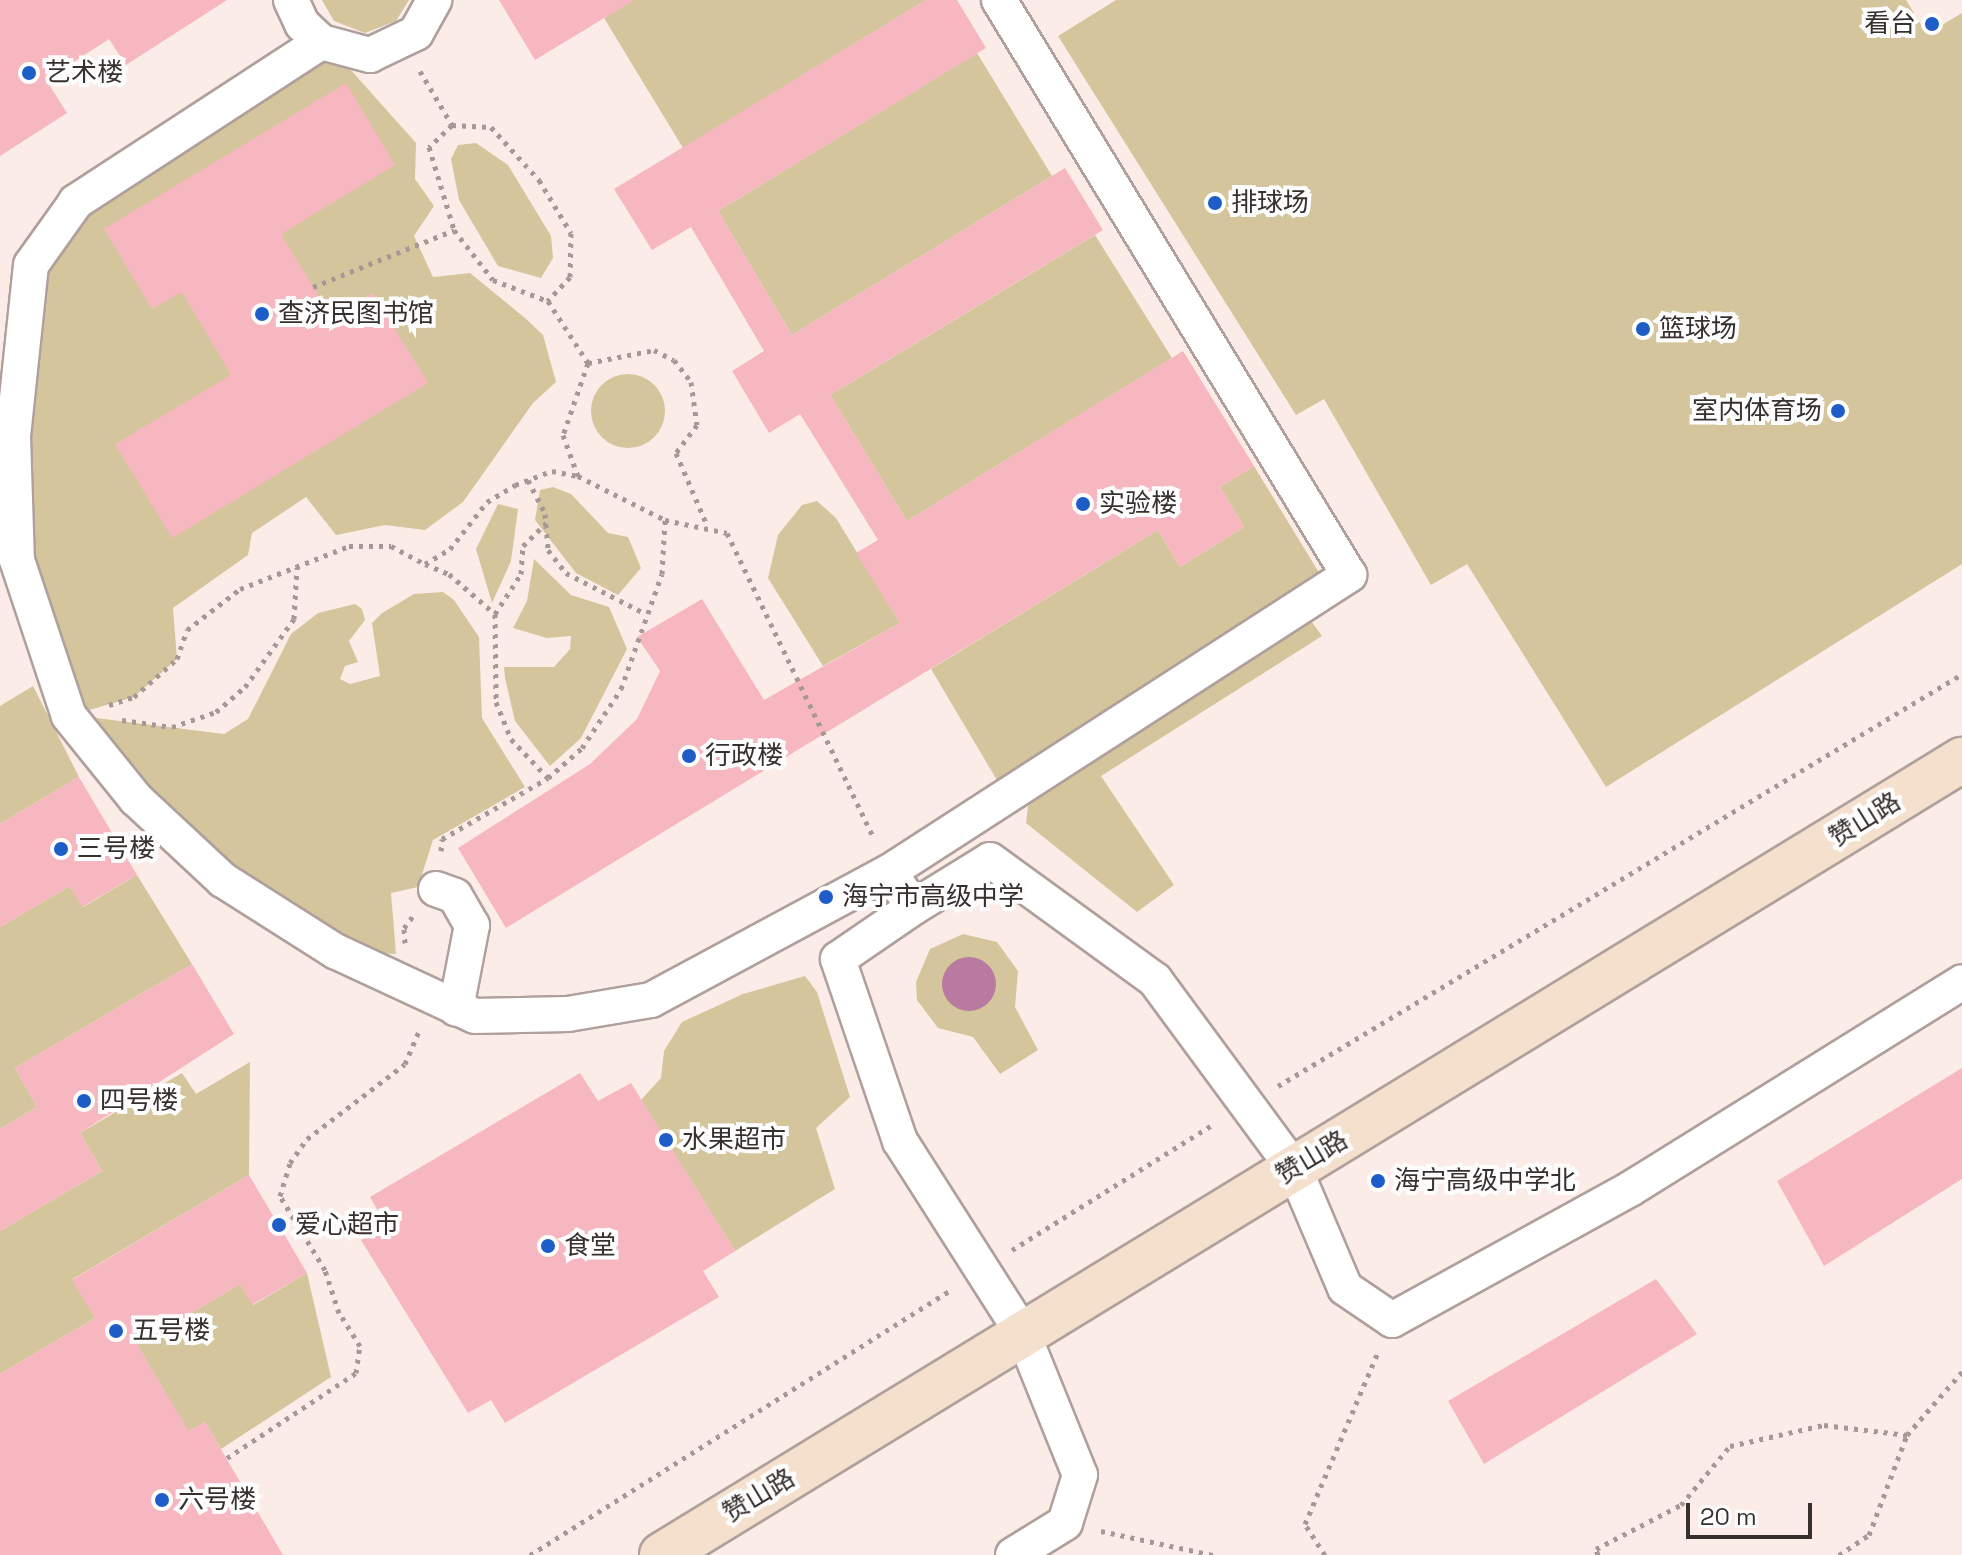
<!DOCTYPE html>
<html>
<head>
<meta charset="utf-8">
<style>
  body { margin:0 }
  #map { position:relative; width:1962px; height:1555px; overflow:hidden; background:#fcece7; font-family:"Space Grotesk","Noto Sans SC",sans-serif }
  div>[style] { position:absolute }
  .green>* { inset:0; background:#d5c59d }
  .round { border-radius:50% }
  .water>* { inset:0; background:#b87aa1 }
  .building>* { inset:0; background:#f7b7c1 }
  .path>* { height:5px; margin-top:-2.5px; transform-origin:0; background:repeating-linear-gradient(90deg,#a59996 0 4px,transparent 0 10px) }
  .roads { filter:drop-shadow(2px 0 #afa09c) drop-shadow(-2px 0 #afa09c) drop-shadow(0 2px #afa09c) drop-shadow(0 -2px #afa09c) }
  .street>* { height:34px; margin:-17px; padding:0 17px; transform-origin:17px; border-radius:17px; background:#fff }
  .secondary>* { height:44px; margin:-22px; padding:0 22px; transform-origin:22px; border-radius:22px; background:#f5e0cd }
  .dots>* { width:22px; height:22px; translate:-50% -50%; box-sizing:border-box; border:4px solid #fdfdfd; border-radius:50% }
  span { translate:-50% -50%; white-space:nowrap; text-align:center; line-height:1.15; -webkit-text-stroke:8px #fdfdfd; paint-order:stroke }
  .poi-label { font-size:26px; color:#36302e }
  .right { translate:-100% -50%; text-align:right }
  .left { translate:0 -50%; text-align:left }
  .street-label { font-size:26px; color:#36302e }
  .scale { position:absolute; left:1686px; top:1503px; width:126px; height:36px; box-sizing:border-box; border:4px solid #36302e; border-top:0; padding-left:10px; font-size:24px; line-height:28px; white-space:nowrap; color:#36302e; -webkit-text-stroke:6px #fdfdfd; paint-order:stroke }
</style>
</head>
<body>
<div id="map">
  <div class="green">
    <i style="clip-path:polygon(322px 0,409px 0,396px 21px,365px 33px,334px 21px)"></i>
    <i style="clip-path:polygon(633px 0,926px 0,683px 148px,604px 18px)"></i>
    <i style="clip-path:polygon(1116px 0,1906px 0,1927px 34px,1962px 13px,1962px 564px,1606px 787px,1467px 564px,1431px 585px,1324px 399px,1296px 415px,1058px 36px)"></i>
    <i style="clip-path:polygon(977px 53px,1052px 176px,792px 335px,718px 211px)"></i>
    <i style="clip-path:polygon(303px 54px,350px 69px,416px 143px,415px 179px,434px 206px,414px 236px,433px 277px,470px 273px,525px 318px,543px 335px,556px 382px,533px 403px,463px 502px,425px 530px,385px 525px,336px 535px,306px 497px,252px 533px,248px 555px,173px 608px,177px 659px,134px 697px,72px 715px,224px 734px,248px 719px,291px 634px,318px 613px,355px 604px,362px 609px,365px 620px,349px 641px,358px 662px,345px 666px,340px 679px,350px 684px,380px 676px,372px 623px,382px 613px,414px 594px,443px 592px,454px 600px,479px 637px,482px 718px,525px 787px,433px 840px,418px 887px,391px 893px,396px 954px,335px 951px,223px 880px,69px 716px,17px 560px,31px 265px,76px 202px)"></i>
    <i style="clip-path:polygon(476px 143px,508px 165px,551px 236px,553px 258px,541px 278px,498px 266px,459px 200px,451px 159px,458px 145px)"></i>
    <i style="clip-path:polygon(1095px 235px,1172px 358px,907px 521px,830px 395px)"></i>
    <i class="round" style="left:591px;top:374px;width:74px;height:74px"></i>
    <i style="clip-path:polygon(1254px 466px,1329px 589px,1301px 607px,1322px 636px,1101px 776px,1174px 885px,1137px 912px,1026px 823px,1031px 783px,1007px 797px,931px 669px,1158px 530px,1180px 567px,1244px 527px,1220px 487px)"></i>
    <i style="clip-path:polygon(553px 487px,571px 494px,608px 533px,628px 537px,641px 568px,618px 595px,576px 573px,535px 520px,540px 490px)"></i>
    <i style="clip-path:polygon(817px 501px,836px 518px,900px 623px,823px 666px,768px 578px,778px 535px,802px 505px)"></i>
    <i style="clip-path:polygon(498px 504px,518px 509px,511px 561px,492px 603px,476px 549px)"></i>
    <i style="clip-path:polygon(534px 559px,571px 595px,609px 607px,627px 649px,581px 738px,550px 766px,515px 721px,505px 678px,504px 667px,554px 667px,570px 649px,571px 636px,547px 638px,513px 628px,527px 601px)"></i>
    <i style="clip-path:polygon(33px 686px,79px 777px,0 824px,0 706px)"></i>
    <i style="clip-path:polygon(137px 875px,192px 964px,15px 1068px,37px 1107px,0 1129px,0 927px,70px 886px,83px 907px)"></i>
    <i style="clip-path:polygon(963px 934px,997px 942px,1018px 971px,1015px 1007px,1038px 1050px,1000px 1074px,973px 1037px,938px 1028px,917px 1000px,916px 982px,930px 949px)"></i>
    <i style="clip-path:polygon(805px 976px,817px 992px,850px 1097px,816px 1128px,835px 1189px,735px 1251px,641px 1100px,661px 1078px,664px 1051px,682px 1022px,743px 994px)"></i>
    <i style="clip-path:polygon(250px 1062px,249px 1175px,73px 1279px,95px 1318px,0 1374px,0 1231px,102px 1171px,80px 1133px,182px 1073px,196px 1094px)"></i>
    <i style="clip-path:polygon(307px 1273px,331px 1377px,221px 1449px,205px 1422px,0 1543px,0 1477px,159px 1382px,137px 1345px,240px 1284px,253px 1305px)"></i>
  </div>
  <div class="water">
    <i class="round" style="left:942px;top:957px;width:54px;height:54px"></i>
  </div>
  <div class="building">
    <i style="clip-path:polygon(0 0,227px 0,126px 65px,109px 39px,46px 80px,67px 113px,0 156px)"></i>
    <i style="clip-path:polygon(499px 0,634px 0,535px 60px)"></i>
    <i style="clip-path:polygon(926px 0,957px 0,986px 48px,718px 211px,792px 335px,1065px 168px,1103px 230px,830px 395px,907px 521px,1183px 351px,1254px 466px,1220px 487px,1244px 527px,1180px 567px,1158px 530px,506px 928px,458px 848px,590px 764px,637px 719px,660px 671px,637px 637px,702px 599px,764px 700px,900px 623px,856px 553px,878px 540px,800px 414px,769px 433px,732px 371px,764px 351px,691px 227px,652px 250px,614px 189px)"></i>
    <i style="clip-path:polygon(346px 83px,395px 165px,281px 234px,332px 318px,373px 293px,428px 383px,172px 538px,115px 444px,231px 375px,182px 292px,152px 309px,104px 229px)"></i>
    <i style="clip-path:polygon(79px 777px,137px 875px,82px 907px,70px 886px,0 927px,0 824px)"></i>
    <i style="clip-path:polygon(192px 964px,234px 1034px,80px 1133px,102px 1171px,0 1231px,0 1129px,37px 1107px,15px 1068px)"></i>
    <i style="clip-path:polygon(1962px 1068px,1962px 1179px,1824px 1266px,1777px 1181px)"></i>
    <i style="clip-path:polygon(580px 1073px,598px 1101px,631px 1083px,735px 1251px,703px 1271px,719px 1297px,505px 1423px,491px 1400px,468px 1413px,361px 1240px,387px 1227px,370px 1197px)"></i>
    <i style="clip-path:polygon(249px 1175px,307px 1273px,252px 1305px,240px 1284px,137px 1345px,189px 1431px,205px 1422px,283px 1555px,0 1555px,0 1374px,95px 1318px,72px 1280px)"></i>
    <i style="clip-path:polygon(1656px 1279px,1697px 1334px,1484px 1464px,1448px 1401px)"></i>
  </div>
  <div class="path">
    <i style="left:420px;top:71px;width:63px;rotate:59.3deg"></i>
    <i style="left:452px;top:125px;width:32px;rotate:136deg"></i>
    <i style="left:429px;top:147px;width:87px;rotate:73.2deg"></i>
    <i style="left:454px;top:230px;width:63px;rotate:52deg"></i>
    <i style="left:493px;top:280px;width:59px;rotate:20.9deg"></i>
    <i style="left:548px;top:301px;width:74px;rotate:57.2deg"></i>
    <i style="left:588px;top:363px;width:76px;rotate:109.1deg"></i>
    <i style="left:563px;top:435px;width:44px;rotate:69.9deg"></i>
    <i style="left:578px;top:476px;width:97px;rotate:26.8deg"></i>
    <i style="left:665px;top:520px;width:63px;rotate:11.8deg"></i>
    <i style="left:727px;top:533px;width:339px;rotate:64.3deg"></i>
    <i style="left:452px;top:125px;width:39px;rotate:3deg"></i>
    <i style="left:491px;top:127px;width:72px;rotate:47.8deg"></i>
    <i style="left:539px;top:180px;width:62px;rotate:58.9deg"></i>
    <i style="left:571px;top:233px;width:44px;rotate:91.3deg"></i>
    <i style="left:570px;top:277px;width:33px;rotate:133deg"></i>
    <i style="left:313px;top:287px;width:152px;rotate:-22deg"></i>
    <i style="left:588px;top:363px;width:67px;rotate:-11.1deg"></i>
    <i style="left:654px;top:350px;width:22px;rotate:27deg"></i>
    <i style="left:674px;top:360px;width:28px;rotate:52deg"></i>
    <i style="left:691px;top:382px;width:43px;rotate:82.1deg"></i>
    <i style="left:697px;top:425px;width:35px;rotate:127deg"></i>
    <i style="left:676px;top:453px;width:78px;rotate:66.7deg"></i>
    <i style="left:528px;top:480px;width:38px;rotate:63deg"></i>
    <i style="left:545px;top:514px;width:36px;rotate:85deg"></i>
    <i style="left:548px;top:550px;width:29px;rotate:52deg"></i>
    <i style="left:566px;top:573px;width:90px;rotate:27.1deg"></i>
    <i style="left:425px;top:564px;width:26px;rotate:23deg"></i>
    <i style="left:449px;top:574px;width:61px;rotate:41deg"></i>
    <i style="left:495px;top:614px;width:48px;rotate:-57deg"></i>
    <i style="left:521px;top:574px;width:28px;rotate:-86deg"></i>
    <i style="left:523px;top:546px;width:33px;rotate:-45deg"></i>
    <i style="left:495px;top:614px;width:88px;rotate:89.3deg"></i>
    <i style="left:496px;top:702px;width:40px;rotate:68deg"></i>
    <i style="left:511px;top:739px;width:54px;rotate:46.5deg"></i>
    <i style="left:109px;top:705px;width:26px;rotate:-18deg"></i>
    <i style="left:134px;top:697px;width:57px;rotate:-41.5deg"></i>
    <i style="left:177px;top:659px;width:31px;rotate:-71deg"></i>
    <i style="left:187px;top:630px;width:67px;rotate:-37.7deg"></i>
    <i style="left:240px;top:589px;width:117px;rotate:-21.5deg"></i>
    <i style="left:349px;top:546px;width:42px"></i>
    <i style="left:391px;top:546px;width:38px;rotate:28deg"></i>
    <i style="left:425px;top:564px;width:29px;rotate:-31deg"></i>
    <i style="left:450px;top:549px;width:60px;rotate:-51.8deg"></i>
    <i style="left:487px;top:502px;width:33px;rotate:-31deg"></i>
    <i style="left:515px;top:485px;width:40px;rotate:-21deg"></i>
    <i style="left:552px;top:471px;width:25px;rotate:11deg"></i>
    <i style="left:122px;top:720px;width:50px;rotate:8deg"></i>
    <i style="left:172px;top:727px;width:46px;rotate:-18.8deg"></i>
    <i style="left:216px;top:712px;width:38px;rotate:-41deg"></i>
    <i style="left:245px;top:687px;width:84px;rotate:-54.2deg"></i>
    <i style="left:294px;top:619px;width:52px;rotate:-86.7deg"></i>
    <i style="left:441px;top:851px;width:12px;rotate:-85deg"></i>
    <i style="left:442px;top:839px;width:122px;rotate:-29.9deg"></i>
    <i style="left:548px;top:778px;width:45px;rotate:-41.4deg"></i>
    <i style="left:582px;top:748px;width:71px;rotate:-56.5deg"></i>
    <i style="left:621px;top:689px;width:122px;rotate:-70.4deg"></i>
    <i style="left:662px;top:574px;width:54px;rotate:-86.8deg"></i>
    <i style="left:405px;top:943px;width:15px;rotate:-94deg"></i>
    <i style="left:404px;top:928px;width:15px;rotate:-53deg"></i>
    <i style="left:1278px;top:1086px;width:798px;rotate:-31.06deg"></i>
    <i style="left:1012px;top:1250px;width:238px;rotate:-32deg"></i>
    <i style="left:227px;top:1458px;width:154px;rotate:-33.4deg"></i>
    <i style="left:356px;top:1373px;width:27px;rotate:-82deg"></i>
    <i style="left:360px;top:1346px;width:39px;rotate:-122deg"></i>
    <i style="left:339px;top:1313px;width:45px;rotate:-108deg"></i>
    <i style="left:325px;top:1270px;width:87px;rotate:-121.3deg"></i>
    <i style="left:280px;top:1196px;width:34px;rotate:-73deg"></i>
    <i style="left:290px;top:1163px;width:29px;rotate:-55deg"></i>
    <i style="left:307px;top:1139px;width:123px;rotate:-37.4deg"></i>
    <i style="left:405px;top:1064px;width:36px;rotate:-67deg"></i>
    <i style="left:1101px;top:1531px;width:115px;rotate:12.1deg"></i>
    <i style="left:530px;top:1555px;width:497px;rotate:-32.2deg"></i>
    <i style="left:1325px;top:1555px;width:37px;rotate:-123deg"></i>
    <i style="left:1305px;top:1524px;width:185px;rotate:-67deg"></i>
    <i style="left:1598px;top:1555px;width:6px;rotate:-108deg"></i>
    <i style="left:1596px;top:1549px;width:96px;rotate:-27.4deg"></i>
    <i style="left:1681px;top:1505px;width:77px;rotate:-50.3deg"></i>
    <i style="left:1730px;top:1446px;width:96px;rotate:-12.6deg"></i>
    <i style="left:1824px;top:1425px;width:84px;rotate:6.9deg"></i>
    <i style="left:1839px;top:1555px;width:36px;rotate:-34deg"></i>
    <i style="left:1869px;top:1535px;width:107px;rotate:-69.2deg"></i>
    <i style="left:1907px;top:1435px;width:84px;rotate:-48.9deg"></i>
  </div>
  <div class="roads">
    <div class="street">
      <i style="left:291px;top:0;width:26px;rotate:65deg"></i>
      <i style="left:302px;top:24px;width:26px;rotate:43deg"></i>
      <i style="left:321px;top:42px;width:51px;rotate:14.9deg"></i>
      <i style="left:370px;top:55px;width:51px;rotate:-25.6deg"></i>
      <i style="left:416px;top:33px;width:38px;rotate:-61deg"></i>
      <i style="left:321px;top:42px;width:293px;rotate:146.9deg"></i>
      <i style="left:76px;top:202px;width:77px;rotate:125.5deg"></i>
      <i style="left:31px;top:265px;width:172px;rotate:96deg"></i>
      <i style="left:13px;top:436px;width:124px;rotate:88.2deg"></i>
      <i style="left:17px;top:560px;width:164px;rotate:71.6deg"></i>
      <i style="left:69px;top:716px;width:107px;rotate:51.1deg"></i>
      <i style="left:136px;top:799px;width:119px;rotate:43deg"></i>
      <i style="left:223px;top:880px;width:133px;rotate:32.4deg"></i>
      <i style="left:335px;top:951px;width:154px;rotate:24.9deg"></i>
      <i style="left:475px;top:1016px;width:93px;rotate:-1.2deg"></i>
      <i style="left:568px;top:1014px;width:84px;rotate:-9.6deg"></i>
      <i style="left:651px;top:1000px;width:270px;rotate:-28.3deg"></i>
      <i style="left:889px;top:872px;width:43px;rotate:54.5deg"></i>
      <i style="left:914px;top:907px;width:92px;rotate:145.6deg"></i>
      <i style="left:838px;top:959px;width:192px;rotate:71.2deg"></i>
      <i style="left:900px;top:1141px;width:229px;rotate:57.5deg"></i>
      <i style="left:1023px;top:1334px;width:152px;rotate:68deg"></i>
      <i style="left:1080px;top:1475px;width:50px;rotate:107.4deg"></i>
      <i style="left:1065px;top:1523px;width:61px;rotate:148.4deg"></i>
      <i style="left:889px;top:872px;width:548px;rotate:-32.85deg"></i>
      <i style="left:1349px;top:575px;width:673px;rotate:-121.33deg"></i>
      <i style="left:436px;top:889px;width:20px;rotate:20deg"></i>
      <i style="left:455px;top:896px;width:34px;rotate:60deg"></i>
      <i style="left:472px;top:925px;width:85px;rotate:100.9deg"></i>
      <i style="left:914px;top:907px;width:89px;rotate:-31.7deg"></i>
      <i style="left:990px;top:860px;width:204px;rotate:36deg"></i>
      <i style="left:1155px;top:980px;width:236px;rotate:53.6deg"></i>
      <i style="left:1295px;top:1170px;width:128px;rotate:67deg"></i>
      <i style="left:1345px;top:1288px;width:57px;rotate:34.2deg"></i>
      <i style="left:1392px;top:1320px;width:272px;rotate:-28.8deg"></i>
      <i style="left:1630px;top:1189px;width:391px;rotate:-31.9deg"></i>
    </div>
    <div class="secondary">
      <i style="left:662px;top:1555px;width:1524px;rotate:-31.45deg"></i>
    </div>
  </div>
  <div class="dots">
    <i style="left:1932px;top:24px;background:#1e5cc8"></i>
    <i style="left:29px;top:73px;background:#1e5cc8"></i>
    <i style="left:1215px;top:203px;background:#1e5cc8"></i>
    <i style="left:262px;top:314px;background:#1e5cc8"></i>
    <i style="left:1643px;top:329px;background:#1e5cc8"></i>
    <i style="left:1838px;top:411px;background:#1e5cc8"></i>
    <i style="left:1083px;top:504px;background:#1e5cc8"></i>
    <i style="left:689px;top:756px;background:#1e5cc8"></i>
    <i style="left:61px;top:849px;background:#1e5cc8"></i>
    <i style="left:826px;top:897px;background:#1e5cc8"></i>
    <i style="left:84px;top:1101px;background:#1e5cc8"></i>
    <i style="left:666px;top:1140px;background:#1e5cc8"></i>
    <i style="left:1378px;top:1181px;background:#1e5cc8"></i>
    <i style="left:279px;top:1225px;background:#1e5cc8"></i>
    <i style="left:548px;top:1246px;background:#1e5cc8"></i>
    <i style="left:116px;top:1331px;background:#1e5cc8"></i>
    <i style="left:162px;top:1500px;background:#1e5cc8"></i>
  </div>
  <div class="poi-label">
    <span class="right" style="left:1916px;top:24px">看台</span>
    <span class="left" style="left:45px;top:73px">艺术楼</span>
    <span class="left" style="left:1231px;top:203px">排球场</span>
    <span class="left" style="left:278px;top:314px">查济民图书馆</span>
    <span class="left" style="left:1659px;top:329px">篮球场</span>
    <span class="right" style="left:1822px;top:411px">室内体育场</span>
    <span class="left" style="left:1099px;top:504px">实验楼</span>
    <span class="left" style="left:705px;top:756px">行政楼</span>
    <span class="left" style="left:77px;top:849px">三号楼</span>
    <span class="left" style="left:842px;top:897px">海宁市高级中学</span>
    <span class="left" style="left:100px;top:1101px">四号楼</span>
    <span class="left" style="left:682px;top:1140px">水果超市</span>
    <span class="left" style="left:1394px;top:1181px">海宁高级中学北</span>
    <span class="left" style="left:295px;top:1225px">爱心超市</span>
    <span class="left" style="left:564px;top:1246px">食堂</span>
    <span class="left" style="left:132px;top:1331px">五号楼</span>
    <span class="left" style="left:178px;top:1500px">六号楼</span>
  </div>
  <div class="street-label">
    <span style="left:1865px;top:820px;rotate:-32deg">赞山路</span>
    <span style="left:1312px;top:1158px;rotate:-31deg">赞山路</span>
    <span style="left:759px;top:1496px;rotate:-31deg">赞山路</span>
  </div>
  <div class="scale">20 m</div>
</div>
</body>
</html>
